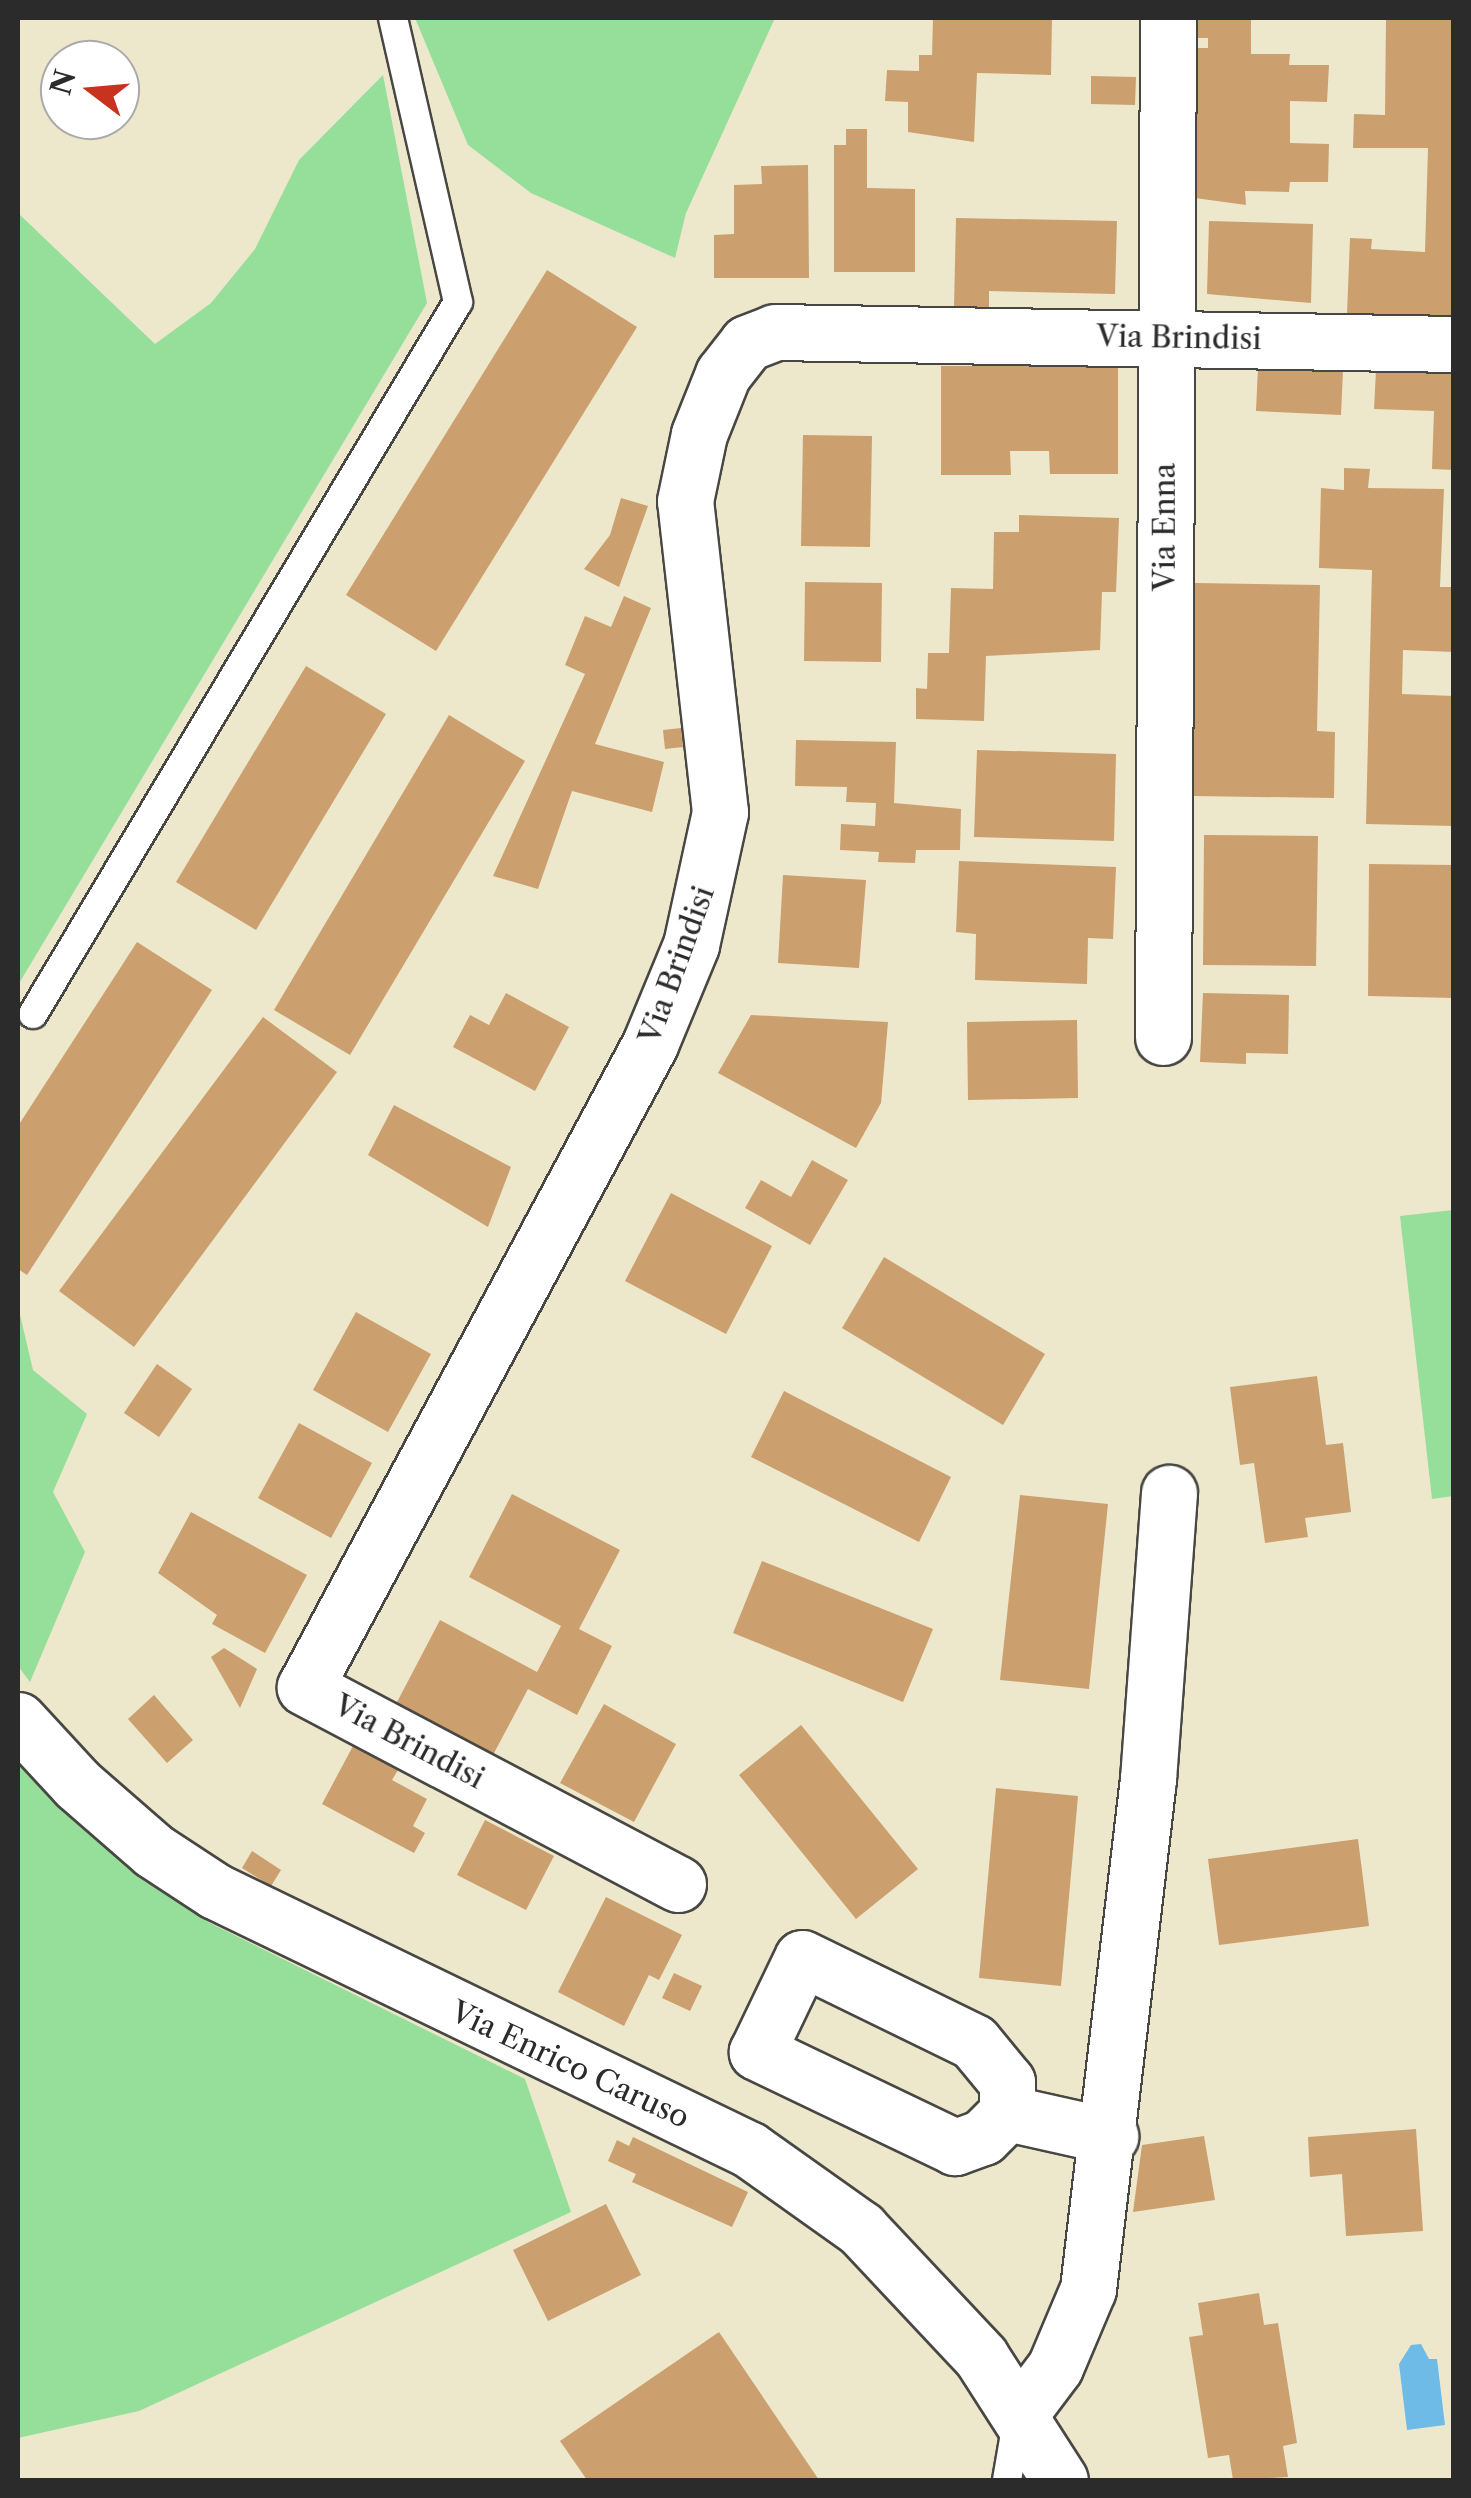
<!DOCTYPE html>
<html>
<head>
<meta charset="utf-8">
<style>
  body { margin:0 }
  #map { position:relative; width:1471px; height:2498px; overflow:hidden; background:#ede8cc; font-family:"Libre Caslon Text",serif }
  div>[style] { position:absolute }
  .green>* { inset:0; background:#95df9a }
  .water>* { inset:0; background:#6fbbe8 }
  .building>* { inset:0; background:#cc9f6e }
  .roads { filter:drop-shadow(2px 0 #484743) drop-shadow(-2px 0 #484743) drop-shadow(0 2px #484743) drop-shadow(0 -2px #484743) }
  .lane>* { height:28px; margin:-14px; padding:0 14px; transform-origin:14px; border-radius:14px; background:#fff }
  .street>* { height:55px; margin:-27.5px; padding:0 27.5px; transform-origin:27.5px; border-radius:27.5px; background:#fff }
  span { translate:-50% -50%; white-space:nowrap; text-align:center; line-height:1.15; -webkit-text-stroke:8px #fff; paint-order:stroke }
  .street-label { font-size:30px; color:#2b2b2b }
  .frame { position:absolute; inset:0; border:20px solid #2b2b2b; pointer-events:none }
  .north { position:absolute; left:40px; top:40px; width:100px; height:100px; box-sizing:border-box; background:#fff; border:2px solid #aaa; border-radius:50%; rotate:286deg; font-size:28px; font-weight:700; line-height:40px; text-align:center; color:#2b2b2b }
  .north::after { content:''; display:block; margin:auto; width:35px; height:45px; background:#c8321e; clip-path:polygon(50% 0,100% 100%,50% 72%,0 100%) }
</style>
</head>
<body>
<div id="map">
  <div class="green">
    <i style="clip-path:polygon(415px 18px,775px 18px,686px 213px,675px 258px,531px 193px,468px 145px)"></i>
    <i style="clip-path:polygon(383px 75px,427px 303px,18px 985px,18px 213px,155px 344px,211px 303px,255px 249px,299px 160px)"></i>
    <i style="clip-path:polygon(1453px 1210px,1453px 1496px,1432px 1499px,1400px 1216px)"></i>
    <i style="clip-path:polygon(18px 1306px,33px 1370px,87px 1414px,53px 1492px,85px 1552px,30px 1682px,18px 1666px)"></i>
    <i style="clip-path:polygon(18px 1762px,132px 1870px,210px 1923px,525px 2079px,571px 2212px,139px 2411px,18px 2438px)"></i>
  </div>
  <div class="water">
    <i style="clip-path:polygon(1421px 2344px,1429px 2359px,1437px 2359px,1445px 2425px,1407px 2430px,1399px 2364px,1411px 2345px)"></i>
  </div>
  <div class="building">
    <i style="clip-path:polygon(933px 18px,1052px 18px,1051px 75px,977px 73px,974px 142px,908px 132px,908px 102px,885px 101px,887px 70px,919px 71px,919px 55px,932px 55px)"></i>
    <i style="clip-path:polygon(1197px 18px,1251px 18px,1251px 54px,1290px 54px,1289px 65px,1329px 65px,1327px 102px,1290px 101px,1290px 143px,1329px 144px,1328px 182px,1290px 182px,1289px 192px,1245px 191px,1246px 205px,1195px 198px,1196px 48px,1208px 48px,1208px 38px,1197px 38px)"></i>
    <i style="clip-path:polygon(1386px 18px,1454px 18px,1454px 319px,1347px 314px,1350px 238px,1372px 239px,1371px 249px,1425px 252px,1428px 148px,1353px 148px,1354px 114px,1385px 115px)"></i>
    <i style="clip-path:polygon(1091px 76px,1136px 77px,1135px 105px,1091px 104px)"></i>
    <i style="clip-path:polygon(846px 129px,867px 129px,867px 188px,915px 189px,915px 272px,834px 272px,834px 145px,846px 145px)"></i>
    <i style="clip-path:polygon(808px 165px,809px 278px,714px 278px,714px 235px,734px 234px,734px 185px,762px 184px,761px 166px)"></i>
    <i style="clip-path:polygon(956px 218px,1117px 221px,1115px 294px,989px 291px,989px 308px,954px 307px)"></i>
    <i style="clip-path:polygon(1209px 221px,1313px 224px,1311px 303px,1207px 294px)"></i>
    <i style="clip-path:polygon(547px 270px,637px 327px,436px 651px,346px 595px)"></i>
    <i style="clip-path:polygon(941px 366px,1118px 366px,1118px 474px,1050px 474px,1049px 451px,1010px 451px,1011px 475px,941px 475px)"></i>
    <i style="clip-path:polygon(1258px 367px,1343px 370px,1341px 415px,1256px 411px)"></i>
    <i style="clip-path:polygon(1376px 370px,1454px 373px,1454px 470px,1432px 469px,1434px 411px,1374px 409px)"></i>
    <i style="clip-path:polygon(803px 435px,872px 436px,870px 547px,801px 546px)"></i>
    <i style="clip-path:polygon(1344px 468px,1370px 469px,1368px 488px,1444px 489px,1440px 587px,1454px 587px,1454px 652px,1403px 650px,1402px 694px,1454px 696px,1454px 826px,1366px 824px,1372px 570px,1319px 568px,1321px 488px,1344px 490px)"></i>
    <i style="clip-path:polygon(621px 498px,648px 506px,619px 587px,584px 569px,610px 535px)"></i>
    <i style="clip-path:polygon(1019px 515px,1119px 518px,1116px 592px,1102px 592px,1100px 650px,986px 656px,984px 721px,916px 719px,916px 688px,927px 689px,928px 653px,949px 653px,951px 588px,993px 589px,994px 532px,1019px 532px)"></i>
    <i style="clip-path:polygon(805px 582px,882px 583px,881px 662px,804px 661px)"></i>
    <i style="clip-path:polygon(1195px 583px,1320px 585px,1317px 731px,1335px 732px,1334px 798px,1192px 796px)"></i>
    <i style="clip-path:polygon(624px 596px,651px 608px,595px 744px,664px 762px,652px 812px,572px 791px,538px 889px,493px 876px,585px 674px,565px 665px,585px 616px,611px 627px)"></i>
    <i style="clip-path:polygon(306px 666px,386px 714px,256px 930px,176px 882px)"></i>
    <i style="clip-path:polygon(449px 715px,525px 761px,350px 1055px,274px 1010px)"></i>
    <i style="clip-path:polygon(681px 728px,683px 747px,665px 749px,663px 730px)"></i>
    <i style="clip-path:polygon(796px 740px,896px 742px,894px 803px,961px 809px,960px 850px,916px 850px,915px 863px,878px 862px,879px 852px,840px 850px,841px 824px,875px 826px,876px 803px,846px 802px,847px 787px,795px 786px)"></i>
    <i style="clip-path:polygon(977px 750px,1116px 754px,1114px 841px,974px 837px)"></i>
    <i style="clip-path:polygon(1204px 835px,1318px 836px,1316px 966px,1203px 965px)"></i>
    <i style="clip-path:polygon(959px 861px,1116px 867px,1113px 939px,1088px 938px,1087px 984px,975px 980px,976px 934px,956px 932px)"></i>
    <i style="clip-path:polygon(1369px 864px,1454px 865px,1454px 998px,1368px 996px)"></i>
    <i style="clip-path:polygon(783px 875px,866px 880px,859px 968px,778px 963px)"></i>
    <i style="clip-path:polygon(137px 942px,212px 990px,27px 1275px,18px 1269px,18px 1126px)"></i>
    <i style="clip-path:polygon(506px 993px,569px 1027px,535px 1091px,453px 1047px,470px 1015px,489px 1025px)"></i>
    <i style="clip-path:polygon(1203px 993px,1289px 995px,1288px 1054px,1246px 1053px,1246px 1064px,1200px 1062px)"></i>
    <i style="clip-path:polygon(751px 1015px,888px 1022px,881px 1103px,856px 1148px,718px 1073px)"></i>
    <i style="clip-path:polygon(263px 1017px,337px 1072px,134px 1347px,59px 1291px)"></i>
    <i style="clip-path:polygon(1077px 1020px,1078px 1098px,968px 1100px,967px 1022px)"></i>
    <i style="clip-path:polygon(394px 1105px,511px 1167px,488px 1227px,368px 1155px)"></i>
    <i style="clip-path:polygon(812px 1160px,848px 1180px,810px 1245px,745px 1208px,761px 1180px,791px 1197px)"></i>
    <i style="clip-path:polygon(671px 1193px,772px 1246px,726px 1334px,625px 1281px)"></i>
    <i style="clip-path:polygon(884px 1257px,1045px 1354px,1003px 1425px,842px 1328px)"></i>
    <i style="clip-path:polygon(356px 1312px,431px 1354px,388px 1432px,313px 1390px)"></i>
    <i style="clip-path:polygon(157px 1364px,192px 1389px,159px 1437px,124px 1413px)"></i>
    <i style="clip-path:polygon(1317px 1376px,1326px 1445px,1343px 1443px,1351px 1512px,1305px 1518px,1308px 1537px,1265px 1543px,1254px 1463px,1240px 1465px,1230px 1387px)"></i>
    <i style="clip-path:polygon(784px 1391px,951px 1477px,919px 1542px,751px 1457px)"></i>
    <i style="clip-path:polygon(299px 1423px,372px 1463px,331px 1538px,258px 1498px)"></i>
    <i style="clip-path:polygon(512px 1494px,620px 1550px,579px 1629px,612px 1646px,577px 1715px,528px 1689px,493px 1755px,396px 1704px,440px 1620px,537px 1672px,561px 1626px,469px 1577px)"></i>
    <i style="clip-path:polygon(1020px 1495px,1108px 1504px,1089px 1689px,1000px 1680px)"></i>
    <i style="clip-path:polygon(191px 1512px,307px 1575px,265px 1653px,212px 1624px,217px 1615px,158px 1573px)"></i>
    <i style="clip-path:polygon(762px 1561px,933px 1629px,903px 1702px,733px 1633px)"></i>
    <i style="clip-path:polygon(224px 1648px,257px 1669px,240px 1708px,211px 1657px)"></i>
    <i style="clip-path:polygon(154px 1695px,193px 1740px,167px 1763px,128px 1719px)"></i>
    <i style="clip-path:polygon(604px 1704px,676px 1744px,634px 1822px,560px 1783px)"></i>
    <i style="clip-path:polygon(801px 1725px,918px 1869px,856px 1919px,739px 1775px)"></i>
    <i style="clip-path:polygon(353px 1746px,398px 1770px,392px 1780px,427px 1799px,413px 1826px,425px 1833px,414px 1853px,322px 1804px)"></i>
    <i style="clip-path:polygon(996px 1788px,1078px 1796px,1061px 1986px,979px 1978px)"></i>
    <i style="clip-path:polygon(485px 1820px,554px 1856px,526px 1910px,457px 1875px)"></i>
    <i style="clip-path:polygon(1358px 1839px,1369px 1926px,1219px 1945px,1208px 1859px)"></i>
    <i style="clip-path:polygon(252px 1851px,281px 1870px,271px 1886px,242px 1868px)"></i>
    <i style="clip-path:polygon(606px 1897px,682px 1935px,659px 1980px,649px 1975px,624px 2026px,558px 1992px)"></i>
    <i style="clip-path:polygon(674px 1973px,702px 1986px,690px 2011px,662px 1998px)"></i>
    <i style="clip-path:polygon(1416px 2129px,1423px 2231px,1346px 2236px,1342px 2174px,1310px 2177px,1308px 2137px)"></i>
    <i style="clip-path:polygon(1204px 2136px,1215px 2200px,1133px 2212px,1142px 2145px)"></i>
    <i style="clip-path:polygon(633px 2137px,748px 2192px,732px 2227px,632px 2182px,636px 2174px,608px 2161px,617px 2140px,629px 2146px)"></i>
    <i style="clip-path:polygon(606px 2204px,641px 2275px,548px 2321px,513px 2250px)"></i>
    <i style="clip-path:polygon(1259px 2293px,1264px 2325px,1278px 2323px,1297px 2443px,1283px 2446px,1288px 2477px,1233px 2480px,1229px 2455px,1208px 2458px,1189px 2337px,1203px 2335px,1198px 2303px)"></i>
    <i style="clip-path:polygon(719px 2332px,819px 2480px,587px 2480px,560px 2441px)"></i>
  </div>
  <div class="roads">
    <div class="lane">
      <i style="left:33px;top:1014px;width:829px;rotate:-59.17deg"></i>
      <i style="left:458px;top:302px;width:291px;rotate:-102.9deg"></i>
      <i style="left:1007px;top:2480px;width:65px;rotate:-80.2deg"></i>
    </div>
    <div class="street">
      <i style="left:1163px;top:1037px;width:1019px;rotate:-89.72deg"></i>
      <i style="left:18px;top:1720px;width:87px;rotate:47.3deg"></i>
      <i style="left:77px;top:1784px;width:102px;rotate:41deg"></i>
      <i style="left:154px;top:1851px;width:73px;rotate:33.3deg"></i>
      <i style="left:215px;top:1891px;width:594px;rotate:25.83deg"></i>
      <i style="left:750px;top:2150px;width:136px;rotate:35.4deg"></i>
      <i style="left:861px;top:2229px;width:175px;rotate:46.8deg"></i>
      <i style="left:981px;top:2357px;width:146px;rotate:57.3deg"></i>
      <i style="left:678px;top:1884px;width:422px;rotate:-152.2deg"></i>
      <i style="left:305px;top:1687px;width:730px;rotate:-61.78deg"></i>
      <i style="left:650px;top:1044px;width:107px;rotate:-67.5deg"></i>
      <i style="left:691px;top:945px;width:136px;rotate:-77.7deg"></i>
      <i style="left:720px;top:812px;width:313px;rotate:-96.4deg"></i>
      <i style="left:685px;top:501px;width:68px;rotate:-78.2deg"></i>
      <i style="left:699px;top:434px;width:65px;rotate:-68.2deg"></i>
      <i style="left:723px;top:374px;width:39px;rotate:-52deg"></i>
      <i style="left:747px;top:343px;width:30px;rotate:-21deg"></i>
      <i style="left:775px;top:332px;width:679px;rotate:1.01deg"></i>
      <i style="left:802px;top:1958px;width:191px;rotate:26deg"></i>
      <i style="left:974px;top:2042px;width:52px;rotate:50.5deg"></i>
      <i style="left:1007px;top:2082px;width:31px;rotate:90deg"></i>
      <i style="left:1007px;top:2113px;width:34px;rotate:135deg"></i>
      <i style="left:983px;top:2137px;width:30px;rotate:160deg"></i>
      <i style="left:955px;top:2147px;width:220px;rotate:-154.4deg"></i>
      <i style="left:757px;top:2052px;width:104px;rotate:-64.4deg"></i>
      <i style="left:1007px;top:2113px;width:106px;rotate:12.6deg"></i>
      <i style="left:1019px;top:2415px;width:60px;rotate:-53.1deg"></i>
      <i style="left:1055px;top:2367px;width:85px;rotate:-67.1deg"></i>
      <i style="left:1088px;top:2289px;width:514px;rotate:-83.29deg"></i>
      <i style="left:1148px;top:1779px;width:287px;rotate:-85.8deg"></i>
    </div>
  </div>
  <div class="street-label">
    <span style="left:1179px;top:338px;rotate:1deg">Via Brindisi</span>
    <span style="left:1165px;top:527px;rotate:-90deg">Via Enna</span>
    <span style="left:677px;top:965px;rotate:-70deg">Via Brindisi</span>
    <span style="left:409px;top:1742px;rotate:28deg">Via Brindisi</span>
    <span style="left:570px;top:2065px;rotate:25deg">Via Enrico Caruso</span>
  </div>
  <div class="frame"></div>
  <div class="north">N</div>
</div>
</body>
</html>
